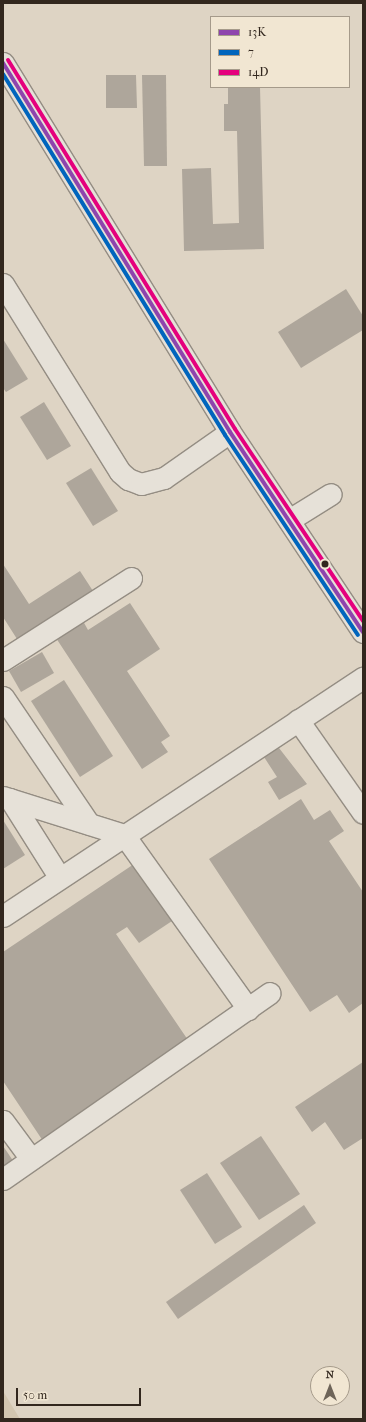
<!DOCTYPE html>
<html>
<head>
<meta charset="utf-8">
<style>
  body { margin:0 }
  #map { position:relative; width:366px; height:1422px; overflow:hidden; background:#ded4c4; font-family:"IM FELL French Canon",serif }
  div>[style] { position:absolute }
  .green>* { inset:0; background:#d3c6b0 }
  .building>* { inset:0; background:#aea69b }
  .roads { filter:drop-shadow(1px 0 #948d83) drop-shadow(-1px 0 #948d83) drop-shadow(0 1px #948d83) drop-shadow(0 -1px #948d83) }
  .minor>* { height:21px; margin:-10.5px; padding:0 10.5px; transform-origin:10.5px; border-radius:10.5px; background:#e6e1d8 }
  .bus-1>* { height:4px; margin:-2px; padding:0 2px; transform-origin:2px; border-radius:2px; background:#8e44ad }
  .bus-2>* { height:4px; margin:-2px; padding:0 2px; transform-origin:2px; border-radius:2px; background:#0065bd }
  .bus-3>* { height:4px; margin:-2px; padding:0 2px; transform-origin:2px; border-radius:2px; background:#e5007d }
  .dots>* { width:11px; height:11px; translate:-50% -50%; box-sizing:border-box; border:2px solid #f1e6d2; border-radius:50% }
  span { translate:-50% -50%; white-space:nowrap; text-align:center; line-height:1.15; -webkit-text-stroke:3px #f1e6d2; paint-order:stroke }
  .frame { position:absolute; inset:0; border:4px solid #32271e; pointer-events:none }
  .legend { position:absolute; left:210px; top:16px; width:140px; height:72px; box-sizing:border-box; background:#f1e6d2; border:1px solid #a59a8a; margin:0; padding:5px 7px; list-style:none; font-size:12px; color:#32271e }
  .legend li { display:flex; align-items:center; gap:8px; height:20px }
  .legend b { width:20px; border:1px solid #a59a8a }
  .north { position:absolute; left:310px; top:1366px; width:40px; height:40px; box-sizing:border-box; background:#f1e6d2; border:1px solid #a59a8a; border-radius:50%; rotate:0deg; font-size:11px; font-weight:700; line-height:16px; text-align:center; color:#32271e }
  .north::after { content:''; display:block; margin:auto; width:14px; height:18px; background:#6e6458; clip-path:polygon(50% 0,100% 100%,50% 72%,0 100%) }
  .scale { position:absolute; left:16px; top:1388px; width:125px; height:18px; box-sizing:border-box; border:2px solid #32271e; border-top:0; padding-left:5px; font-size:12px; line-height:14px; white-space:nowrap; color:#32271e; -webkit-text-stroke:3px #f1e6d2; paint-order:stroke }
</style>
</head>
<body>
<div id="map">
  <div class="green">
    <i style="clip-path:polygon(3px 1391px,20px 1419px,3px 1419px)"></i>
  </div>
  <div class="building">
    <i style="clip-path:polygon(106px 75px,136px 75px,137px 108px,106px 108px)"></i>
    <i style="clip-path:polygon(142px 75px,166px 75px,167px 166px,144px 166px)"></i>
    <i style="clip-path:polygon(228px 87px,260px 87px,264px 249px,184px 251px,182px 169px,211px 168px,213px 224px,239px 223px,237px 131px,224px 131px,224px 104px,228px 104px)"></i>
    <i style="clip-path:polygon(346px 289px,363px 316px,363px 330px,301px 368px,278px 332px)"></i>
    <i style="clip-path:polygon(3px 339px,28px 379px,6px 392px,3px 388px)"></i>
    <i style="clip-path:polygon(44px 402px,71px 446px,47px 460px,20px 417px)"></i>
    <i style="clip-path:polygon(91px 468px,118px 511px,93px 526px,66px 483px)"></i>
    <i style="clip-path:polygon(3px 564px,29px 604px,80px 571px,93px 591px,17px 639px,3px 617px)"></i>
    <i style="clip-path:polygon(130px 603px,160px 649px,127px 671px,170px 736px,161px 742px,168px 752px,142px 769px,56px 638px,83px 621px,88px 630px)"></i>
    <i style="clip-path:polygon(42px 652px,54px 673px,21px 692px,9px 671px)"></i>
    <i style="clip-path:polygon(64px 680px,113px 756px,80px 777px,31px 701px)"></i>
    <i style="clip-path:polygon(279px 748px,307px 784px,279px 800px,268px 782px,277px 777px,264px 757px)"></i>
    <i style="clip-path:polygon(301px 799px,314px 820px,330px 810px,344px 831px,329px 841px,363px 892px,363px 1003px,349px 1013px,337px 995px,310px 1012px,209px 859px)"></i>
    <i style="clip-path:polygon(3px 820px,25px 855px,3px 869px)"></i>
    <i style="clip-path:polygon(137px 862px,175px 919px,139px 943px,127px 927px,116px 934px,190px 1043px,43px 1141px,3px 1081px,3px 952px)"></i>
    <i style="clip-path:polygon(363px 1062px,363px 1138px,344px 1150px,325px 1122px,312px 1132px,295px 1107px)"></i>
    <i style="clip-path:polygon(261px 1136px,300px 1194px,259px 1220px,220px 1163px)"></i>
    <i style="clip-path:polygon(3px 1146px,16px 1165px,3px 1174px)"></i>
    <i style="clip-path:polygon(207px 1173px,242px 1227px,215px 1244px,180px 1190px)"></i>
    <i style="clip-path:polygon(304px 1205px,316px 1223px,178px 1319px,166px 1302px)"></i>
  </div>
  <div class="roads">
    <div class="minor">
      <i style="left:3px;top:63px;width:433px;rotate:58.4deg"></i>
      <i style="left:230px;top:432px;width:240px;rotate:56.4deg"></i>
      <i style="left:3px;top:284px;width:221px;rotate:58.1deg"></i>
      <i style="left:120px;top:472px;width:11px;rotate:41deg"></i>
      <i style="left:128px;top:479px;width:14px;rotate:21deg"></i>
      <i style="left:141px;top:484px;width:24px;rotate:-15deg"></i>
      <i style="left:164px;top:478px;width:80px;rotate:-34.9deg"></i>
      <i style="left:289px;top:520px;width:49px;rotate:-31.8deg"></i>
      <i style="left:3px;top:660px;width:152px;rotate:-32.6deg"></i>
      <i style="left:3px;top:697px;width:153px;rotate:55.9deg"></i>
      <i style="left:298px;top:720px;width:113px;rotate:55deg"></i>
      <i style="left:3px;top:797px;width:127px;rotate:17.4deg"></i>
      <i style="left:124px;top:835px;width:214px;rotate:54.5deg"></i>
      <i style="left:10px;top:799px;width:93px;rotate:57.7deg"></i>
      <i style="left:3px;top:916px;width:432px;rotate:-33.5deg"></i>
      <i style="left:3px;top:1121px;width:47px;rotate:53.6deg"></i>
      <i style="left:3px;top:1179px;width:325px;rotate:-34.9deg"></i>
    </div>
  </div>
  <div class="bus-1">
    <i style="left:3px;top:63px;width:433px;rotate:58.4deg"></i>
    <i style="left:230px;top:432px;width:240px;rotate:56.4deg"></i>
  </div>
  <div class="bus-2">
    <i style="left:3px;top:74px;width:424px;rotate:58.4deg"></i>
    <i style="left:225px;top:435px;width:240px;rotate:56.4deg"></i>
  </div>
  <div class="bus-3">
    <i style="left:8px;top:60px;width:433px;rotate:58.4deg"></i>
    <i style="left:235px;top:429px;width:231px;rotate:56.3deg"></i>
  </div>
  <div class="dots">
    <i style="left:325px;top:564px;background:#32271e"></i>
  </div>
  <div class="frame"></div>
  <ul class="legend">
  <li><b style="height:5px;background:#8e44ad"></b>13K</li>
  <li><b style="height:5px;background:#0065bd"></b>7</li>
  <li><b style="height:5px;background:#e5007d"></b>14D</li>
  </ul>
  <div class="north">N</div>
  <div class="scale">50 m</div>
</div>
</body>
</html>
